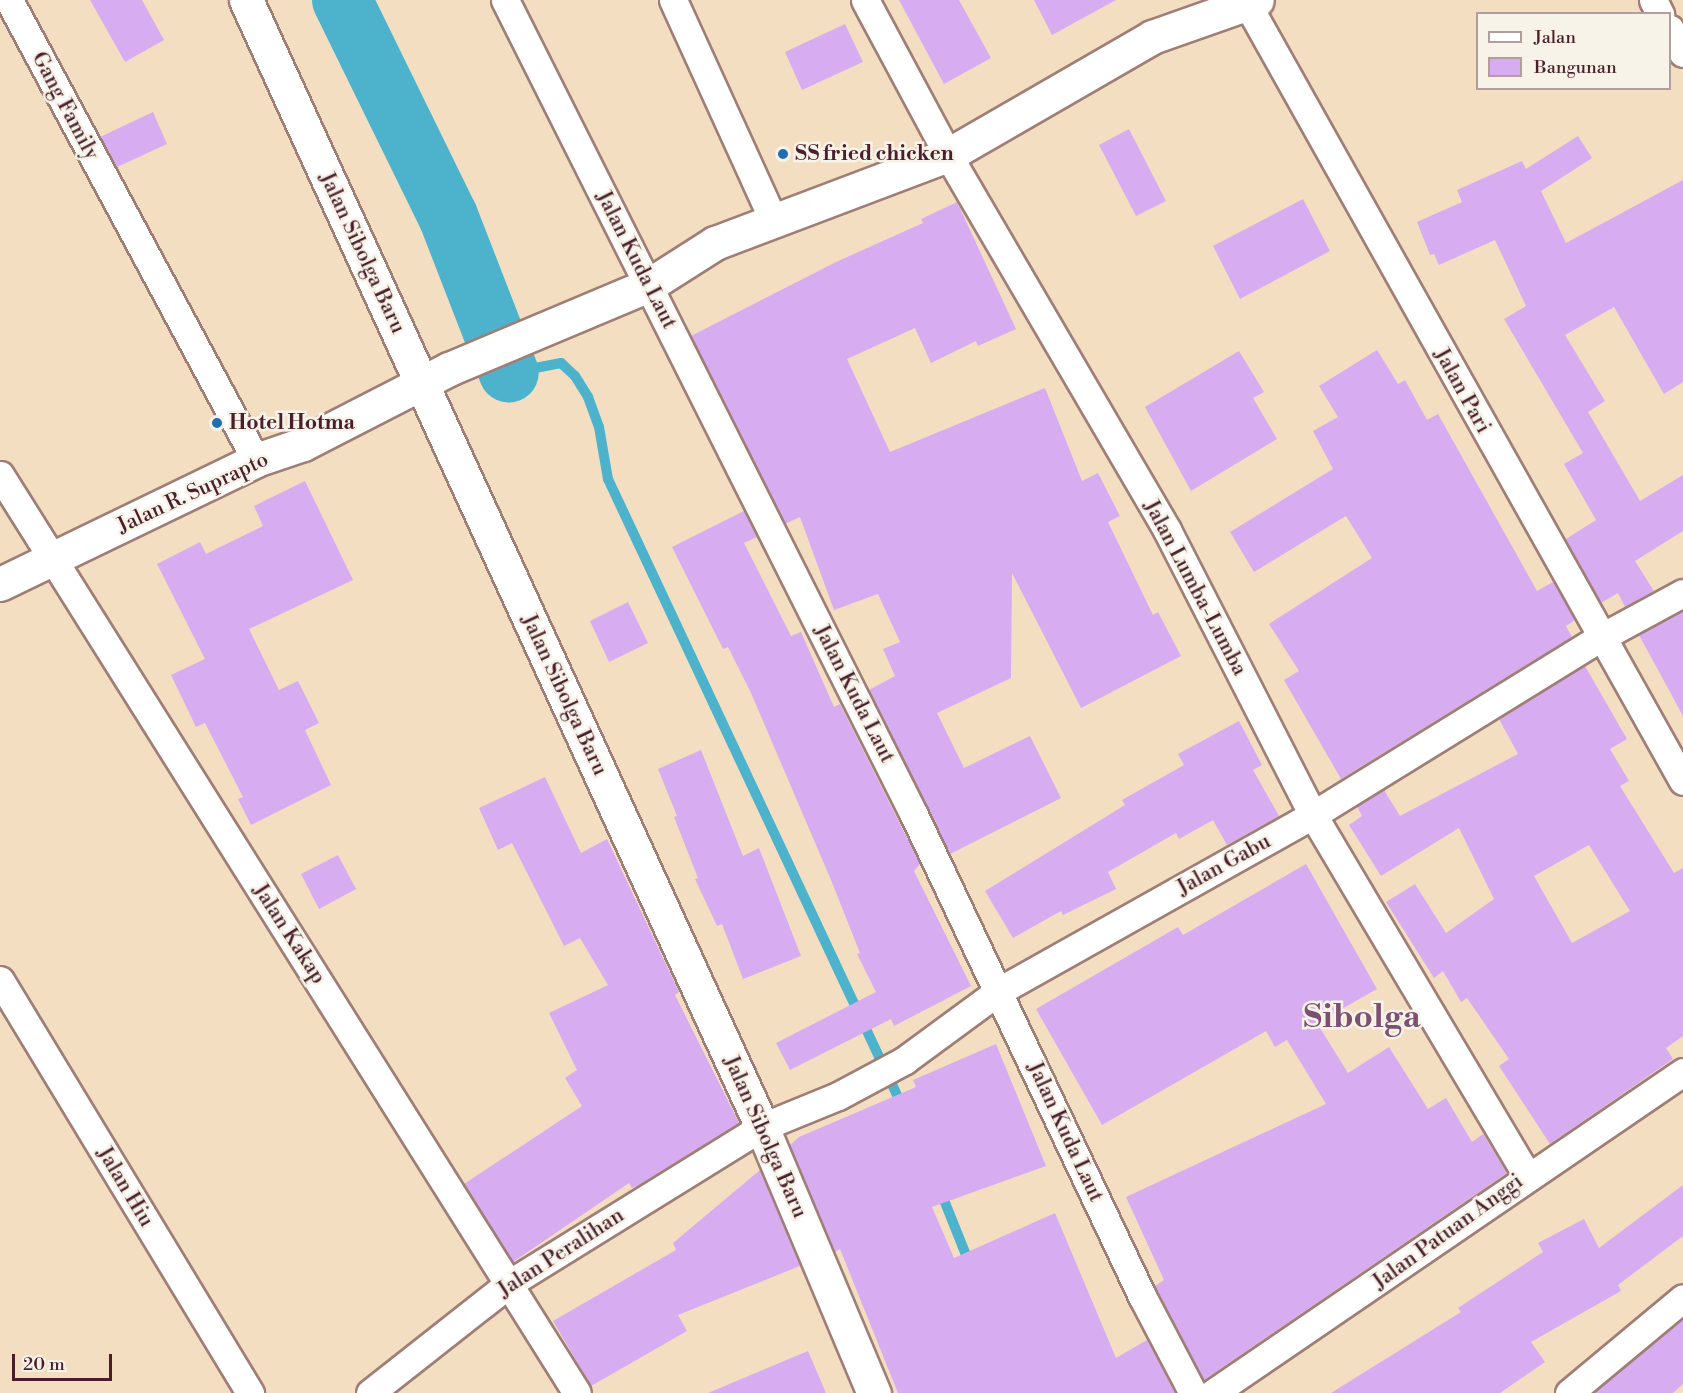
<!DOCTYPE html>
<html>
<head>
<meta charset="utf-8">
<style>
  body { margin:0 }
  #map { position:relative; width:1683px; height:1393px; overflow:hidden; background:#f4dec1; font-family:"Libre Bodoni",serif }
  div>[style] { position:absolute }
  .stream>* { height:10px; margin:-5px; padding:0 5px; transform-origin:5px; border-radius:5px; background:#4db3cc }
  .river>* { height:60px; margin:-30px; padding:0 30px; transform-origin:30px; border-radius:30px; background:#4db3cc }
  .building>* { inset:0; background:#d8acf0 }
  .roads { filter:drop-shadow(2px 0 #9f7e76) drop-shadow(-2px 0 #9f7e76) drop-shadow(0 2px #9f7e76) drop-shadow(0 -2px #9f7e76) }
  .minor>* { height:27px; margin:-13.5px; padding:0 13.5px; transform-origin:13.5px; border-radius:13.5px; background:#fff }
  .tertiary>* { height:33px; margin:-16.5px; padding:0 16.5px; transform-origin:16.5px; border-radius:16.5px; background:#fff }
  .secondary>* { height:33px; margin:-16.5px; padding:0 16.5px; transform-origin:16.5px; border-radius:16.5px; background:#fff }
  .dots>* { width:16px; height:16px; translate:-50% -50%; box-sizing:border-box; border:3px solid #f7f3e8; border-radius:50% }
  span { translate:-50% -50%; white-space:nowrap; text-align:center; line-height:1.15; -webkit-text-stroke:5px #f7f3e8; paint-order:stroke }
  .street-label { font-size:21px; color:#4a1f2b }
  .poi-label { font-size:21px; color:#4a1f2b; font-weight:700 }
  .left { translate:0 -50%; text-align:left }
  .town-label { font-size:33px; color:#7c5070; font-weight:700 }
  .legend { position:absolute; left:1476px; top:12px; width:195px; height:78px; box-sizing:border-box; background:#f7f3e8; border:2px solid #b29e9c; margin:0; padding:8px 10px; list-style:none; font-size:18px; color:#4a1f2b }
  .legend li { display:flex; align-items:center; gap:12px; height:30px }
  .legend b { width:30px; border:2px solid #b29e9c }
  .scale { position:absolute; left:12px; top:1354px; width:100px; height:27px; box-sizing:border-box; border:3px solid #4a1f2b; border-top:0; padding-left:8px; font-size:18px; line-height:21px; white-space:nowrap; color:#4a1f2b; -webkit-text-stroke:4px #f7f3e8; paint-order:stroke }
</style>
</head>
<body>
<div id="map">
  <div class="stream">
    <i style="left:509px;top:373px;width:53px;rotate:-10.9deg"></i>
    <i style="left:561px;top:363px;width:19px;rotate:43deg"></i>
    <i style="left:575px;top:376px;width:25px;rotate:58deg"></i>
    <i style="left:588px;top:397px;width:32px;rotate:70deg"></i>
    <i style="left:599px;top:427px;width:53px;rotate:80.2deg"></i>
    <i style="left:608px;top:479px;width:695px;rotate:64.87deg"></i>
    <i style="left:940px;top:1190px;width:81px;rotate:68.2deg"></i>
  </div>
  <div class="river">
    <i style="left:342px;top:0;width:241px;rotate:63.9deg"></i>
    <i style="left:448px;top:216px;width:168px;rotate:68.8deg"></i>
  </div>
  <div class="building">
    <i style="clip-path:polygon(90px 0,142px 0,164px 40px,125px 62px)"></i>
    <i style="clip-path:polygon(899px 0,959px 0,991px 58px,944px 84px)"></i>
    <i style="clip-path:polygon(1034px 0,1116px 0,1052px 35px)"></i>
    <i style="clip-path:polygon(845px 24px,863px 62px,802px 90px,785px 52px)"></i>
    <i style="clip-path:polygon(153px 112px,167px 144px,117px 167px,100px 137px)"></i>
    <i style="clip-path:polygon(1129px 129px,1166px 201px,1136px 216px,1099px 145px)"></i>
    <i style="clip-path:polygon(1578px 136px,1592px 158px,1541px 191px,1566px 243px,1683px 180px,1683px 382px,1664px 394px,1614px 307px,1565px 335px,1605px 401px,1588px 412px,1640px 501px,1683px 475px,1683px 531px,1635px 561px,1654px 591px,1625px 607px,1618px 593px,1601px 603px,1566px 539px,1596px 520px,1564px 464px,1583px 453px,1504px 319px,1526px 306px,1495px 240px,1439px 265px,1434px 254px,1430px 255px,1417px 222px,1462px 202px,1457px 190px,1522px 161px,1526px 169px)"></i>
    <i style="clip-path:polygon(1303px 199px,1330px 251px,1240px 299px,1213px 246px)"></i>
    <i style="clip-path:polygon(957px 202px,1016px 329px,978px 346px,976px 341px,931px 363px,915px 328px,847px 359px,890px 452px,1045px 388px,1082px 481px,1098px 473px,1120px 516px,1108px 522px,1153px 615px,1158px 612px,1181px 656px,1081px 708px,1012px 573px,1011px 678px,937px 713px,964px 768px,1030px 736px,1061px 798px,950px 854px,869px 690px,895px 676px,883px 649px,900px 642px,878px 594px,834px 610px,800px 517px,785px 524px,691px 336px,836px 262px,923px 223px,921px 219px)"></i>
    <i style="clip-path:polygon(1377px 350px,1398px 384px,1405px 380px,1427px 420px,1438px 414px,1537px 591px,1553px 582px,1575px 620px,1566px 626px,1572px 637px,1341px 779px,1284px 680px,1299px 671px,1269px 624px,1372px 558px,1346px 516px,1254px 572px,1230px 532px,1333px 469px,1313px 431px,1338px 417px,1319px 386px)"></i>
    <i style="clip-path:polygon(1239px 351px,1264px 392px,1253px 398px,1277px 439px,1191px 491px,1145px 407px)"></i>
    <i style="clip-path:polygon(305px 481px,353px 580px,249px 629px,279px 690px,298px 681px,319px 723px,305px 730px,331px 785px,251px 825px,238px 799px,243px 797px,205px 723px,196px 727px,171px 675px,205px 659px,157px 564px,200px 542px,206px 554px,263px 526px,254px 506px)"></i>
    <i style="clip-path:polygon(744px 511px,757px 537px,744px 543px,791px 636px,801px 632px,834px 707px,840px 704px,920px 864px,914px 871px,971px 986px,894px 1026px,891px 1019px,790px 1070px,776px 1043px,876px 992px,857px 954px,860px 953px,831px 880px,751px 693px,728px 647px,723px 649px,672px 547px)"></i>
    <i style="clip-path:polygon(628px 602px,648px 643px,609px 662px,590px 621px)"></i>
    <i style="clip-path:polygon(1683px 611px,1683px 716px,1639px 635px)"></i>
    <i style="clip-path:polygon(evenodd,1585px 666px,1627px 739px,1610px 749px,1629px 781px,1620px 786px,1674px 873px,1683px 868px,1683px 1036px,1666px 1048px,1673px 1059px,1550px 1144px,1499px 1066px,1509px 1059px,1467px 998px,1461px 1002px,1443px 971px,1434px 978px,1386px 902px,1415px 884px,1446px 933px,1494px 899px,1459px 828px,1381px 876px,1349px 825px,1362px 816px,1357px 806px,1384px 790px,1400px 816px,1518px 754px,1499px 719px,1585px 666px,1589px 845px,1630px 911px,1572px 943px,1534px 876px,1589px 845px)"></i>
    <i style="clip-path:polygon(1239px 721px,1262px 765px,1253px 770px,1279px 816px,1227px 845px,1213px 820px,1179px 839px,1176px 833px,1108px 872px,1116px 889px,1063px 915px,1061px 911px,1013px 938px,985px 891px,1125px 805px,1122px 800px,1184px 765px,1178px 754px)"></i>
    <i style="clip-path:polygon(701px 750px,743px 856px,759px 848px,801px 956px,743px 979px,722px 924px,717px 926px,695px 879px,698px 878px,674px 817px,677px 816px,658px 769px)"></i>
    <i style="clip-path:polygon(545px 777px,581px 853px,607px 839px,679px 992px,675px 995px,739px 1123px,639px 1185px,632px 1188px,629px 1183px,513px 1262px,464px 1184px,582px 1106px,565px 1078px,577px 1070px,549px 1013px,608px 985px,580px 938px,564px 946px,512px 843px,498px 850px,479px 808px)"></i>
    <i style="clip-path:polygon(338px 855px,356px 889px,319px 909px,301px 874px)"></i>
    <i style="clip-path:polygon(1306px 864px,1377px 989px,1317px 1023px,1348px 1073px,1389px 1047px,1428px 1109px,1446px 1098px,1472px 1142px,1483px 1134px,1507px 1173px,1204px 1380px,1155px 1286px,1164px 1280px,1126px 1197px,1326px 1104px,1287px 1040px,1275px 1047px,1266px 1031px,1102px 1125px,1036px 1009px,1178px 927px,1183px 935px)"></i>
    <i style="clip-path:polygon(996px 1044px,1046px 1166px,932px 1207px,954px 1258px,1055px 1213px,1116px 1358px,1147px 1340px,1175px 1393px,898px 1393px,840px 1249px,835px 1252px,790px 1145px,799px 1137px,916px 1087px,913px 1080px)"></i>
    <i style="clip-path:polygon(760px 1170px,800px 1266px,678px 1315px,687px 1331px,591px 1386px,553px 1321px,676px 1250px,673px 1243px)"></i>
    <i style="clip-path:polygon(1683px 1185px,1683px 1236px,1618px 1285px,1621px 1291px,1531px 1342px,1545px 1362px,1500px 1393px,1331px 1393px,1461px 1312px,1458px 1308px,1543px 1252px,1538px 1243px,1584px 1219px,1599px 1248px)"></i>
    <i style="clip-path:polygon(1683px 1318px,1683px 1384px,1673px 1393px,1594px 1393px)"></i>
    <i style="clip-path:polygon(808px 1351px,826px 1393px,708px 1393px)"></i>
  </div>
  <div class="roads">
    <div class="minor">
      <i style="left:9px;top:0;width:522px;rotate:61.77deg"></i>
      <i style="left:505px;top:0;width:912px;rotate:63.35deg"></i>
      <i style="left:914px;top:815px;width:532px;rotate:64.64deg"></i>
      <i style="left:1142px;top:1296px;width:110px;rotate:62.3deg"></i>
      <i style="left:673px;top:0;width:244px;rotate:65.5deg"></i>
      <i style="left:865px;top:0;width:176px;rotate:61.8deg"></i>
      <i style="left:948px;top:155px;width:434px;rotate:59.7deg"></i>
      <i style="left:1167px;top:530px;width:320px;rotate:62.9deg"></i>
      <i style="left:1313px;top:815px;width:420px;rotate:59.3deg"></i>
      <i style="left:1245px;top:0;width:895px;rotate:60.72deg"></i>
      <i style="left:1653px;top:0;width:16px;rotate:63deg"></i>
      <i style="left:1670px;top:29px;width:27px;rotate:62deg"></i>
      <i style="left:0;top:475px;width:1084px;rotate:57.85deg"></i>
      <i style="left:0;top:980px;width:483px;rotate:58.8deg"></i>
      <i style="left:370px;top:1393px;width:178px;rotate:-38.2deg"></i>
      <i style="left:510px;top:1283px;width:296px;rotate:-31.8deg"></i>
      <i style="left:762px;top:1127px;width:82px;rotate:-22.2deg"></i>
      <i style="left:838px;top:1096px;width:76px;rotate:-28.2deg"></i>
      <i style="left:905px;top:1060px;width:117px;rotate:-36.3deg"></i>
      <i style="left:999px;top:991px;width:360px;rotate:-29.3deg"></i>
      <i style="left:1313px;top:815px;width:337px;rotate:-31.7deg"></i>
      <i style="left:1600px;top:638px;width:94px;rotate:-28.5deg"></i>
      <i style="left:1213px;top:1393px;width:569px;rotate:-34.33deg"></i>
      <i style="left:1569px;top:1393px;width:148px;rotate:-39.8deg"></i>
    </div>
    <div class="tertiary">
      <i style="left:246px;top:0;width:1240px;rotate:65.4deg"></i>
      <i style="left:762px;top:1127px;width:289px;rotate:67.2deg"></i>
    </div>
    <div class="secondary">
      <i style="left:0;top:584px;width:284px;rotate:-25.8deg"></i>
      <i style="left:256px;top:460px;width:50px;rotate:-18.8deg"></i>
      <i style="left:303px;top:444px;width:164px;rotate:-27.2deg"></i>
      <i style="left:449px;top:369px;width:217px;rotate:-22.8deg"></i>
      <i style="left:649px;top:285px;width:78px;rotate:-32.5deg"></i>
      <i style="left:715px;top:243px;width:249px;rotate:-20.7deg"></i>
      <i style="left:948px;top:155px;width:236px;rotate:-30deg"></i>
      <i style="left:1152px;top:37px;width:111px;rotate:-19.4deg"></i>
    </div>
  </div>
  <div class="dots">
    <i style="left:783px;top:154px;background:#1f6fb2"></i>
    <i style="left:217px;top:423px;background:#1f6fb2"></i>
  </div>
  <div class="street-label">
    <span style="left:65px;top:106px;rotate:62deg">Gang Family</span>
    <span style="left:362px;top:253px;rotate:65deg">Jalan Sibolga Baru</span>
    <span style="left:636px;top:260px;rotate:63deg">Jalan Kuda Laut</span>
    <span style="left:1462px;top:391px;rotate:61deg">Jalan Pari</span>
    <span style="left:193px;top:493px;rotate:-25deg">Jalan R. Suprapto</span>
    <span style="left:1195px;top:588px;rotate:62deg">Jalan Lumba-Lumba</span>
    <span style="left:854px;top:694px;rotate:63deg">Jalan Kuda Laut</span>
    <span style="left:564px;top:695px;rotate:65deg">Jalan Sibolga Baru</span>
    <span style="left:1224px;top:865px;rotate:-29deg">Jalan Gabu</span>
    <span style="left:289px;top:934px;rotate:57deg">Jalan Kakap</span>
    <span style="left:1065px;top:1132px;rotate:65deg">Jalan Kuda Laut</span>
    <span style="left:765px;top:1137px;rotate:66deg">Jalan Sibolga Baru</span>
    <span style="left:125px;top:1187px;rotate:59deg">Jalan Hiu</span>
    <span style="left:1448px;top:1232px;rotate:-36deg">Jalan Patuan Anggi</span>
    <span style="left:561px;top:1253px;rotate:-33deg">Jalan Peralihan</span>
  </div>
  <div class="poi-label">
    <span class="left" style="left:795px;top:154px">SS fried chicken</span>
    <span class="left" style="left:229px;top:423px">Hotel Hotma</span>
  </div>
  <div class="town-label">
    <span style="left:1362px;top:1018px">Sibolga</span>
  </div>
  <ul class="legend">
  <li><b style="height:8px;background:#fff"></b>Jalan</li>
  <li><b style="height:16px;background:#d8acf0"></b>Bangunan</li>
  </ul>
  <div class="scale">20 m</div>
</div>
</body>
</html>
